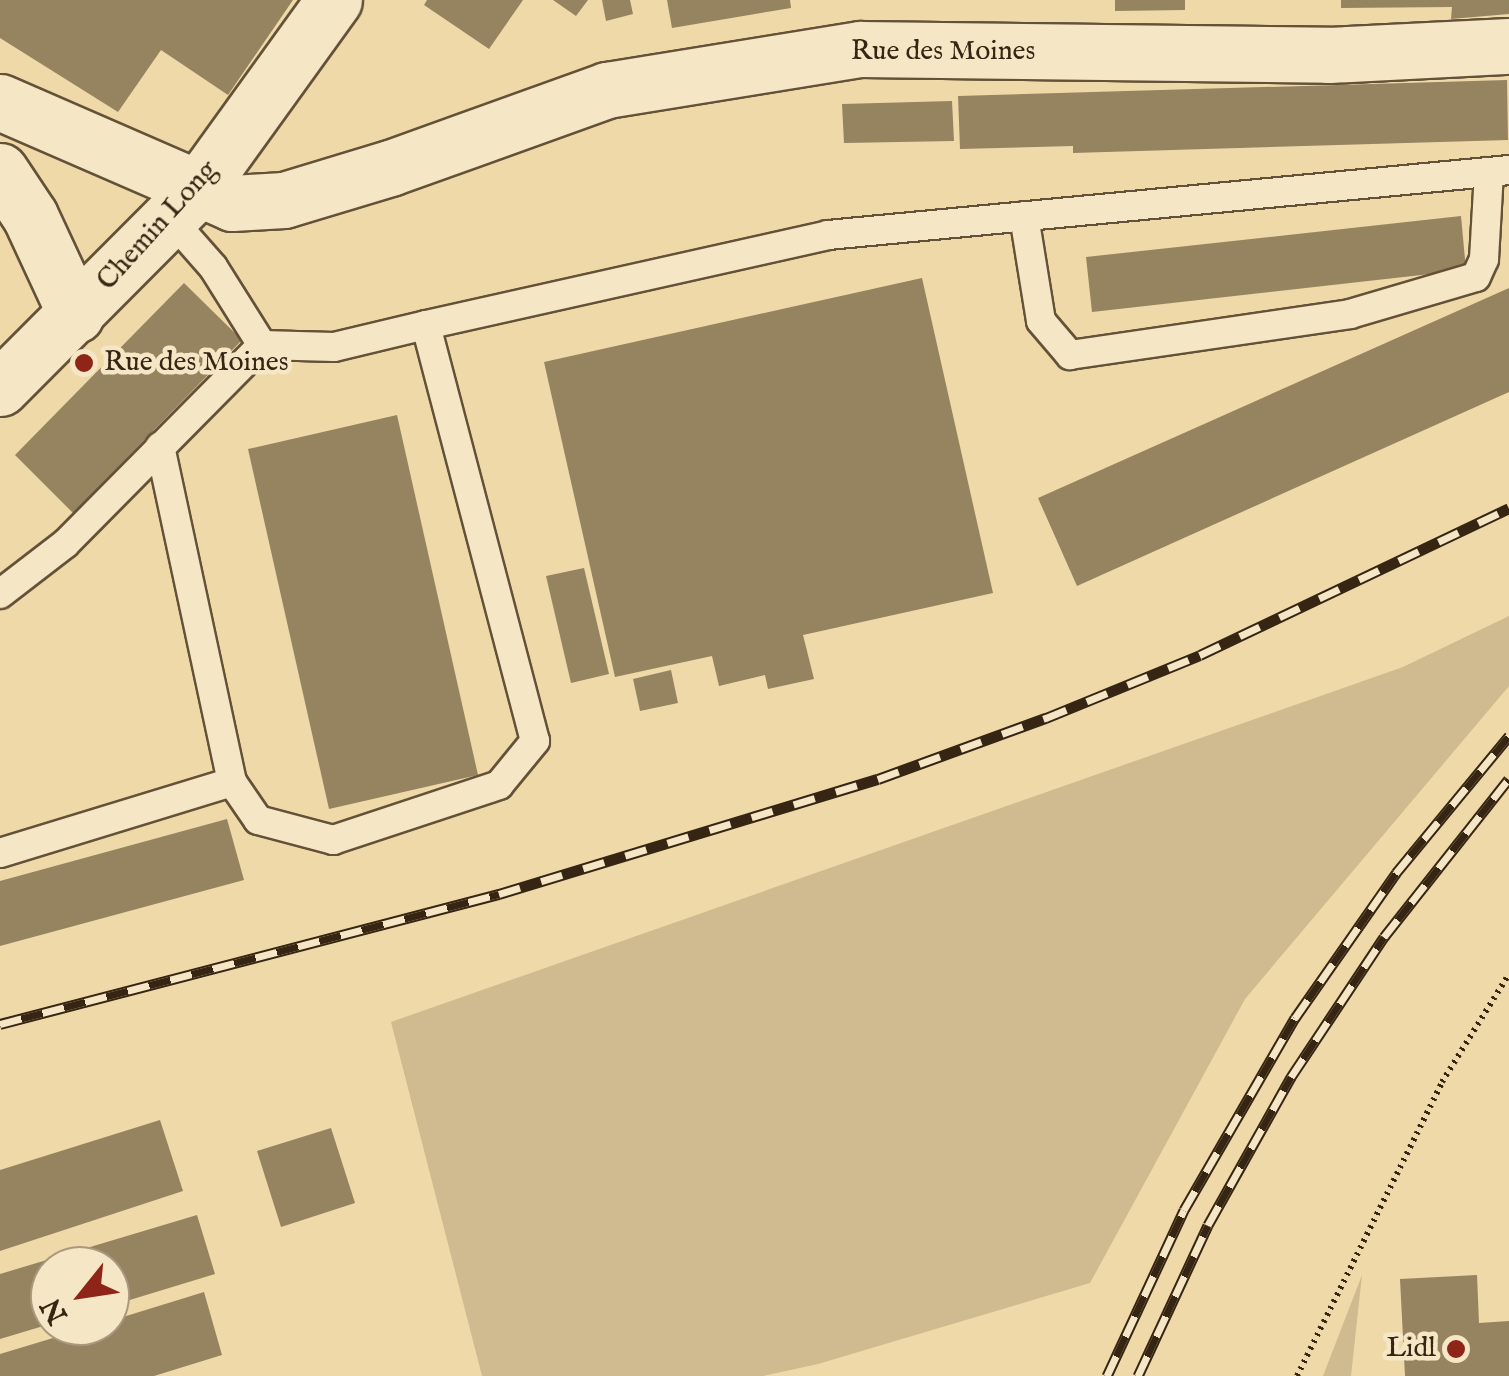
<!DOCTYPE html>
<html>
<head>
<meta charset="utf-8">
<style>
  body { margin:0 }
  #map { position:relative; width:1509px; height:1376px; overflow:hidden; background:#efd9a8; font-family:"IM FELL English",serif }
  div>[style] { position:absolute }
  .green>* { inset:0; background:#d0ba8f }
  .building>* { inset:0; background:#968360 }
  .path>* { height:6px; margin-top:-3px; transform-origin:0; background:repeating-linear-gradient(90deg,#362513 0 2.5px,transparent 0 7.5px) }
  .roads { filter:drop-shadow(2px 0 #645238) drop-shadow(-2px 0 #645238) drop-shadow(0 2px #645238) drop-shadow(0 -2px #645238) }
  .lane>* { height:28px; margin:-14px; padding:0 14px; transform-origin:14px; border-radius:14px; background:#f5e6c6 }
  .street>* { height:55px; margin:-27.5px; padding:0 27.5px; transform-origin:27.5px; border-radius:27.5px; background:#f5e6c6 }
  .rail>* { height:11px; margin-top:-5.5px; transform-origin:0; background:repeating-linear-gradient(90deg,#f5e6c6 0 22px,#362513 0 44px); box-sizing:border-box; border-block:2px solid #362513 }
  .dots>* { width:28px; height:28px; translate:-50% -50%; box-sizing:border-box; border:5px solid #f5e6c6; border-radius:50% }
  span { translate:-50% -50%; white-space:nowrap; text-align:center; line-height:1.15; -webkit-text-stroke:9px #f5e6c6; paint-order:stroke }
  .street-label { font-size:28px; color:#362513 }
  .poi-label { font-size:28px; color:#362513 }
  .left { translate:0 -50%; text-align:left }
  .right { translate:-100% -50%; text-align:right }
  .north { position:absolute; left:30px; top:1246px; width:100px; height:100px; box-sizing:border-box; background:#f5e6c6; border:2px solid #a9997e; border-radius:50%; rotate:240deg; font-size:28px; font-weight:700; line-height:40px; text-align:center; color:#362513 }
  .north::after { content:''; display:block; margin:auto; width:35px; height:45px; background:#8f2418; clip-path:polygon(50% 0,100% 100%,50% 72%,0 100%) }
</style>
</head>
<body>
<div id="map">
  <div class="green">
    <i style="clip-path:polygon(1509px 616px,1509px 686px,1245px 999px,1090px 1283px,818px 1364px,763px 1376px,482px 1376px,391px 1022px,1403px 667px)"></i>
    <i style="clip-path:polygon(1362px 1275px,1351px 1376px,1323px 1376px)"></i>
  </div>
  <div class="building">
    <i style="clip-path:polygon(0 0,293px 0,228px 95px,161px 50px,118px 112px,0 38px)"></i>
    <i style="clip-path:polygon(427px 0,523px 0,489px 49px,424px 5px)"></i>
    <i style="clip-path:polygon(553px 0,588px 0,576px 16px)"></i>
    <i style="clip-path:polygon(602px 0,630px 0,633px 14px,606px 21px)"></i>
    <i style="clip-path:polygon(667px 0,790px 0,791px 8px,672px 28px)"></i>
    <i style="clip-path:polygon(1115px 0,1185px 0,1185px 10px,1115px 11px)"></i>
    <i style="clip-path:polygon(1341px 0,1509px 0,1509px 14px,1451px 19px,1452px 7px,1341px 8px)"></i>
    <i style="clip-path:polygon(1507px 80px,1508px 140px,1073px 153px,1073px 146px,960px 149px,958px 96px)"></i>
    <i style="clip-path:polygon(952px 101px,954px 141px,844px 143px,842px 104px)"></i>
    <i style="clip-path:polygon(1461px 216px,1466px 270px,1092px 312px,1086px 257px)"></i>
    <i style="clip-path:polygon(922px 278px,993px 593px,803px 635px,814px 679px,768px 689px,765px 675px,719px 686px,712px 656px,615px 677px,544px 362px)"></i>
    <i style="clip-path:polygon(184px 283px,242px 340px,73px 513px,15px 455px)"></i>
    <i style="clip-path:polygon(1509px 288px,1509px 392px,1077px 586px,1038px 498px)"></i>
    <i style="clip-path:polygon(397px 415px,478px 775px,329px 809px,248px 449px)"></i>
    <i style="clip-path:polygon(584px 568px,609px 674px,571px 683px,546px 576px)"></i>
    <i style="clip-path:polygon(671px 670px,678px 703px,640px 711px,633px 679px)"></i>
    <i style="clip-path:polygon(227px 819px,244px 880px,0 946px,0 881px)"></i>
    <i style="clip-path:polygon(160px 1120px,183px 1191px,0 1251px,0 1170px)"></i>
    <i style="clip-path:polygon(331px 1128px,355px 1203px,281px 1227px,257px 1151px)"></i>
    <i style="clip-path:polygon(197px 1215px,215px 1274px,110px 1306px,110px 1266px,50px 1266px,50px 1324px,0 1339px,0 1274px)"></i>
    <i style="clip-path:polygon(1477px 1275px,1479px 1323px,1509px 1321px,1509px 1376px,1405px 1376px,1400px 1279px)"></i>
    <i style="clip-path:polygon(204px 1292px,222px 1355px,154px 1376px,0 1376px,0 1354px,93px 1326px,110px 1326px,110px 1321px)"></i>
  </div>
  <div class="path">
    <i style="left:1297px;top:1376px;width:328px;rotate:-63.7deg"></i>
    <i style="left:1442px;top:1082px;width:127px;rotate:-58.2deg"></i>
  </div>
  <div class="roads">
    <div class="lane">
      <i style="left:1024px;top:216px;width:106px;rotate:80.8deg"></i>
      <i style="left:1041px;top:321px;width:45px;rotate:49.5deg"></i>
      <i style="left:1070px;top:355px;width:283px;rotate:-8.3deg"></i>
      <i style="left:1350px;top:314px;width:131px;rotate:-16.4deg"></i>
      <i style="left:1476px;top:277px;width:20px;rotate:-66deg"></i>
      <i style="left:1484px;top:259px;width:87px;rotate:-86.7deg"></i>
      <i style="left:426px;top:325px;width:412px;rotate:-12.6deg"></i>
      <i style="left:828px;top:235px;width:684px;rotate:-5.45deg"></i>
      <i style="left:0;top:594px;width:82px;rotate:-37.6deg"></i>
      <i style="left:65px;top:544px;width:280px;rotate:-45.3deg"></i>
      <i style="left:262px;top:345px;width:92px;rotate:-122.1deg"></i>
      <i style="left:213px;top:267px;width:65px;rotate:-131.3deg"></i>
      <i style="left:232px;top:782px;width:46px;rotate:55.6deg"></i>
      <i style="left:258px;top:820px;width:78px;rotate:14.9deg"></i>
      <i style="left:333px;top:840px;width:175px;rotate:-18.3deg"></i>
      <i style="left:499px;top:785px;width:57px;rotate:-50.7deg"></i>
      <i style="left:535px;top:741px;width:430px;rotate:-104.7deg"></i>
      <i style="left:426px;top:325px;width:95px;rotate:166.6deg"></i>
      <i style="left:334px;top:347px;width:72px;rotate:-178.4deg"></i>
      <i style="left:0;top:853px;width:243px;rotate:-17deg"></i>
      <i style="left:232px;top:782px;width:343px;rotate:-102.1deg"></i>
    </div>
    <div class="street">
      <i style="left:0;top:102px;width:253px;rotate:23.5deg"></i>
      <i style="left:232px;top:203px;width:52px;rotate:-3.3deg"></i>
      <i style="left:284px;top:200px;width:111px;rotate:-16.8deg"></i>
      <i style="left:390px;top:168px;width:231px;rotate:-19.8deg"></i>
      <i style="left:607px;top:90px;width:256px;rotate:-9.2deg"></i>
      <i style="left:860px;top:49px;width:469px;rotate:0.7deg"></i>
      <i style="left:1329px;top:55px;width:180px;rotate:-2.9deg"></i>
      <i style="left:0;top:171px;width:54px;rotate:56.3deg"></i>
      <i style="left:30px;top:216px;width:109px;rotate:65.1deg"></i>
      <i style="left:0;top:388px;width:279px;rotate:-45.1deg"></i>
      <i style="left:197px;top:190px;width:234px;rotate:-54.2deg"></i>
    </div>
  </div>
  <div class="rail">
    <i style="left:0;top:1024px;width:516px;rotate:-14.6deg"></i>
    <i style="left:499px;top:894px;width:396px;rotate:-16.9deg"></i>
    <i style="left:878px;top:779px;width:179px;rotate:-20deg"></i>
    <i style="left:1046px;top:718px;width:166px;rotate:-22.2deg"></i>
    <i style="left:1200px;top:655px;width:342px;rotate:-25.4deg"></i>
    <i style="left:1107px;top:1376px;width:183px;rotate:-65.1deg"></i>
    <i style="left:1184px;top:1210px;width:222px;rotate:-60deg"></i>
    <i style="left:1295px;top:1018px;width:177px;rotate:-55.1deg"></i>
    <i style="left:1396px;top:873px;width:178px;rotate:-50.5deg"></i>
    <i style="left:1138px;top:1376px;width:166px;rotate:-65.1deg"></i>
    <i style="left:1208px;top:1225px;width:170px;rotate:-60.7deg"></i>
    <i style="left:1291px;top:1077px;width:168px;rotate:-56.4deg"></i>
    <i style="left:1384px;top:937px;width:201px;rotate:-51.7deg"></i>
  </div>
  <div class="dots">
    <i style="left:84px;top:363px;background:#8f2418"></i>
    <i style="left:1456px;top:1349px;background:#8f2418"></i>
  </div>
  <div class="street-label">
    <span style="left:943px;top:52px">Rue des Moines</span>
    <span style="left:158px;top:226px;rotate:-48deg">Chemin Long</span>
  </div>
  <div class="poi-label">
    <span class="left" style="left:104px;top:363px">Rue des Moines</span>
    <span class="right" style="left:1436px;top:1349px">Lidl</span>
  </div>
  <div class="north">N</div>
</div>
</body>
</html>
